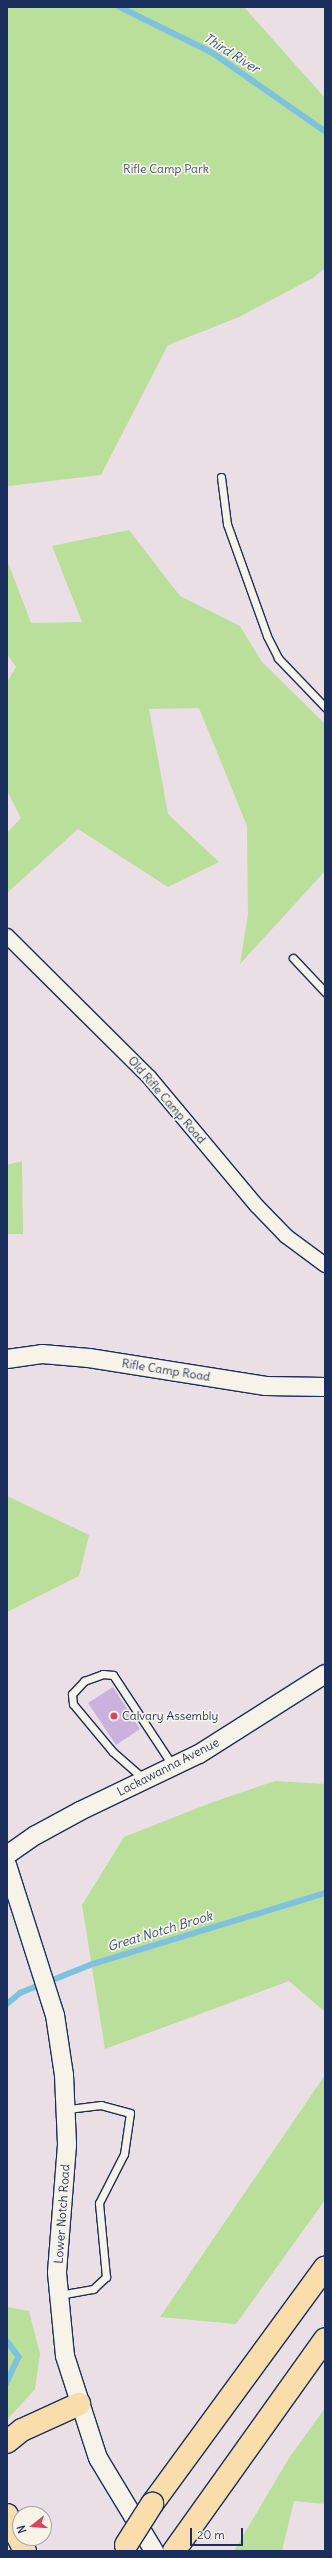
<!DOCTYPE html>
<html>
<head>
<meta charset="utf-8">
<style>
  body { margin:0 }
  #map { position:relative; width:332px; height:2558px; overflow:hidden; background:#eadfe5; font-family:Delius,sans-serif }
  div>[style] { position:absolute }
  .green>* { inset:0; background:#badf9a }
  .stream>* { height:5.5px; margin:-2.75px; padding:0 2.75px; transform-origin:2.75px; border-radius:2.75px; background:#7ec2df }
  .building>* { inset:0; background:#cbb1de }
  .roads { filter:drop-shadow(1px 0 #1b2f5e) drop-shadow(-1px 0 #1b2f5e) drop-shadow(0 1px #1b2f5e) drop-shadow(0 -1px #1b2f5e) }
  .service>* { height:7px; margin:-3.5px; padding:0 3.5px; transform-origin:3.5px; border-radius:3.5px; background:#f7f3e8 }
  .minor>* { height:14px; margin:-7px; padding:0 7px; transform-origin:7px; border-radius:7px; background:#f7f3e8 }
  .tertiary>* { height:18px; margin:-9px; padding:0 9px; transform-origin:9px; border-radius:9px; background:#f7f3e8 }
  .trunk>* { height:22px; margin:-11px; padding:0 11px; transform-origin:11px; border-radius:11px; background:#f9deab }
  .bridges { filter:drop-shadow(1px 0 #1b2f5e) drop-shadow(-1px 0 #1b2f5e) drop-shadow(0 1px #1b2f5e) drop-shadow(0 -1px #1b2f5e) }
  .trunk-bridge>* { height:22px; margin:-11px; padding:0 11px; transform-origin:11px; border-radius:11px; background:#f9deab }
  .dots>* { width:11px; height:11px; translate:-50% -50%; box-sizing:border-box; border:2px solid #f7f3e8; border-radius:50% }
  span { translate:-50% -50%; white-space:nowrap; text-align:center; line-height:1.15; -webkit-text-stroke:3.5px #f7f3e8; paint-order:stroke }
  .park-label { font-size:12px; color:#3b526a }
  .street-label { font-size:12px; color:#1b2f5e }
  .poi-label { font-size:12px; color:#1b2f5e }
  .left { translate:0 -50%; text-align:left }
  .water-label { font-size:13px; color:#34547e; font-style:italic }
  .frame { position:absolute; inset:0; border:8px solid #1b2f5e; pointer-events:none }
  .north { position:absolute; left:12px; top:2506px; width:40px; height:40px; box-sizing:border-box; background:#f7f3e8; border:1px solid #9fa5b1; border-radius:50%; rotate:253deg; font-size:11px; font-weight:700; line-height:16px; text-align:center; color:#1b2f5e }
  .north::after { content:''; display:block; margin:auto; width:14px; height:18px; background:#d1495b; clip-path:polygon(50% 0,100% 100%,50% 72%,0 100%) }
  .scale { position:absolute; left:190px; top:2528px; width:53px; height:18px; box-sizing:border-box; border:2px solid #1b2f5e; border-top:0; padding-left:5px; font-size:12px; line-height:14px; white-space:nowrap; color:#1b2f5e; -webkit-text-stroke:3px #f7f3e8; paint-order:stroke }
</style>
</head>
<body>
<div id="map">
  <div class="green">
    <i style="clip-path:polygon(7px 7px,244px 7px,325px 98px,325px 268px,313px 278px,239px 317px,168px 345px,101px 475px,9px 486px,7px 484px)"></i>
    <i style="clip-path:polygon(129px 530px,180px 596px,240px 626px,262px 662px,325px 724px,325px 871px,240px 964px,248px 914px,247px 826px,199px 708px,149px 709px,168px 814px,219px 862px,168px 887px,78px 829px,7px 893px,7px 833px,21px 818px,7px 791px,7px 682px,16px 667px,7px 654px,7px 560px,31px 623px,82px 622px,52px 546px)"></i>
    <i style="clip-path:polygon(22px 1161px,23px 1234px,7px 1234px,7px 1165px)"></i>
    <i style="clip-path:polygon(7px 1496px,89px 1535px,79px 1576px,7px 1612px)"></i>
    <i style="clip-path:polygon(275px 1781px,325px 1784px,325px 2012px,289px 1981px,105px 2049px,82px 1905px,124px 1837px,213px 1802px)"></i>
    <i style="clip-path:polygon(325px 2075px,325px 2200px,236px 2324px,160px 2317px)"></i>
    <i style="clip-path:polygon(7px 2307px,29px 2311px,40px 2354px,35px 2389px,7px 2420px)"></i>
    <i style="clip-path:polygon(325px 2408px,325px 2504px,294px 2501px,282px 2551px,234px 2551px,289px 2458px)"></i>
  </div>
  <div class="stream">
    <i style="left:120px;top:7px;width:104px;rotate:26.3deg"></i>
    <i style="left:213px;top:53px;width:136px;rotate:34.9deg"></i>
    <i style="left:7px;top:2004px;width:17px;rotate:-40deg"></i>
    <i style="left:20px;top:1993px;width:75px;rotate:-21.8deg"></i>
    <i style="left:90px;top:1965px;width:246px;rotate:-17deg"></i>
    <i style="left:7px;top:2341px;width:20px;rotate:53deg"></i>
    <i style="left:19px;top:2357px;width:29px;rotate:115deg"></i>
  </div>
  <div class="building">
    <i style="clip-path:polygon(113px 1687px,140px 1729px,116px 1745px,88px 1703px)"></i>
  </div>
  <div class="roads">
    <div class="service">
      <i style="left:221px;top:477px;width:47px;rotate:82.7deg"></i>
      <i style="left:227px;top:524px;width:119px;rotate:70.3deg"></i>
      <i style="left:267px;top:636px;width:25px;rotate:63deg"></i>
      <i style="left:278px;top:658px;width:68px;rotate:46.2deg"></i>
      <i style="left:293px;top:958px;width:47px;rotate:46.7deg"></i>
      <i style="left:145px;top:1780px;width:43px;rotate:-138.8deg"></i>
      <i style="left:113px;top:1752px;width:62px;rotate:-129.8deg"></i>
      <i style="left:73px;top:1704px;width:10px;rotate:-96deg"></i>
      <i style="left:72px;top:1694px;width:18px;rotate:-47deg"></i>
      <i style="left:84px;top:1681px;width:20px;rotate:-20deg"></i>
      <i style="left:103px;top:1674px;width:10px;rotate:6deg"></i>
      <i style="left:113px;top:1675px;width:109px;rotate:56.6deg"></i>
      <i style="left:59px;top:2295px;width:35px;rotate:-10deg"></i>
      <i style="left:93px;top:2289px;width:18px;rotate:-43deg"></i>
      <i style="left:106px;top:2277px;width:74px;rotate:-95.4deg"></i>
      <i style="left:99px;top:2203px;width:55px;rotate:-63deg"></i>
      <i style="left:124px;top:2154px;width:41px;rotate:-81.7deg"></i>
      <i style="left:130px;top:2113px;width:30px;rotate:-165deg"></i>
      <i style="left:101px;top:2105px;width:34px;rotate:173deg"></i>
    </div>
    <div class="minor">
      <i style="left:7px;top:936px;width:200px;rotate:44.8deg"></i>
      <i style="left:149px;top:1077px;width:168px;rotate:50.1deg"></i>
      <i style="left:257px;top:1206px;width:42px;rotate:46deg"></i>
      <i style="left:286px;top:1236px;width:49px;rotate:36.6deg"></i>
    </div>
    <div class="tertiary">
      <i style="left:7px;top:1359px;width:35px;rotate:-8deg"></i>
      <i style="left:42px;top:1354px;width:47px;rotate:4.9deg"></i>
      <i style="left:89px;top:1358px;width:179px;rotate:9deg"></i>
      <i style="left:266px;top:1386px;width:59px;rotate:1deg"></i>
      <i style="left:7px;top:1855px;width:35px;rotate:-35deg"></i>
      <i style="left:36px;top:1835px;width:50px;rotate:-28.6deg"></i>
      <i style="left:80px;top:1811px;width:132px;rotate:-25.6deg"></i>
      <i style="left:199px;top:1754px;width:149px;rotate:-32.4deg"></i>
      <i style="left:7px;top:1865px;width:157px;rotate:72.3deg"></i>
      <i style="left:55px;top:2015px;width:61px;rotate:81.5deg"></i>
      <i style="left:64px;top:2075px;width:70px;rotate:87.5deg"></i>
      <i style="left:67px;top:2145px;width:128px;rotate:94.5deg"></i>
      <i style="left:57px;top:2273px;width:83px;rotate:84.5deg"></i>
      <i style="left:65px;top:2356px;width:107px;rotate:72.1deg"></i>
      <i style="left:98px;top:2458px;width:109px;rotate:58.9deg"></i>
    </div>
    <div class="trunk">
      <i style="left:7px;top:2442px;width:19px;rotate:-39deg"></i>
      <i style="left:22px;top:2430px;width:63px;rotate:-24.5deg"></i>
      <i style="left:152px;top:2504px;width:293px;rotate:-53.8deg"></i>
      <i style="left:7px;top:2515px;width:40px;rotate:63.4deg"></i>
      <i style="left:174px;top:2551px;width:260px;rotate:-54.5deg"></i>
    </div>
  </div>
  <div class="bridges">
    <div class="trunk-bridge">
      <i style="left:126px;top:2545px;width:49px;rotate:-57.6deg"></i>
    </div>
  </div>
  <div class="dots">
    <i style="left:114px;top:1716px;background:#d1495b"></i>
  </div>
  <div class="park-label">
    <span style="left:166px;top:169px">Rifle Camp Park</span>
  </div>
  <div class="street-label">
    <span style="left:167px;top:1100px;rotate:49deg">Old Rifle Camp Road</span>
    <span style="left:166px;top:1370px;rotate:9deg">Rifle Camp Road</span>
    <span style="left:168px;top:1767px;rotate:-27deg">Lackawanna Avenue</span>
    <span style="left:62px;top:2214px;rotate:-86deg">Lower Notch Road</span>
  </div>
  <div class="poi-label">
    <span class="left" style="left:122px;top:1716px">Calvary Assembly</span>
  </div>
  <div class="water-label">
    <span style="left:231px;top:54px;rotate:32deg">Third River</span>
    <span style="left:160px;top:1932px;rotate:-17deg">Great Notch Brook</span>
  </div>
  <div class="frame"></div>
  <div class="north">N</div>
  <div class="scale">20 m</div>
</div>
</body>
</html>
